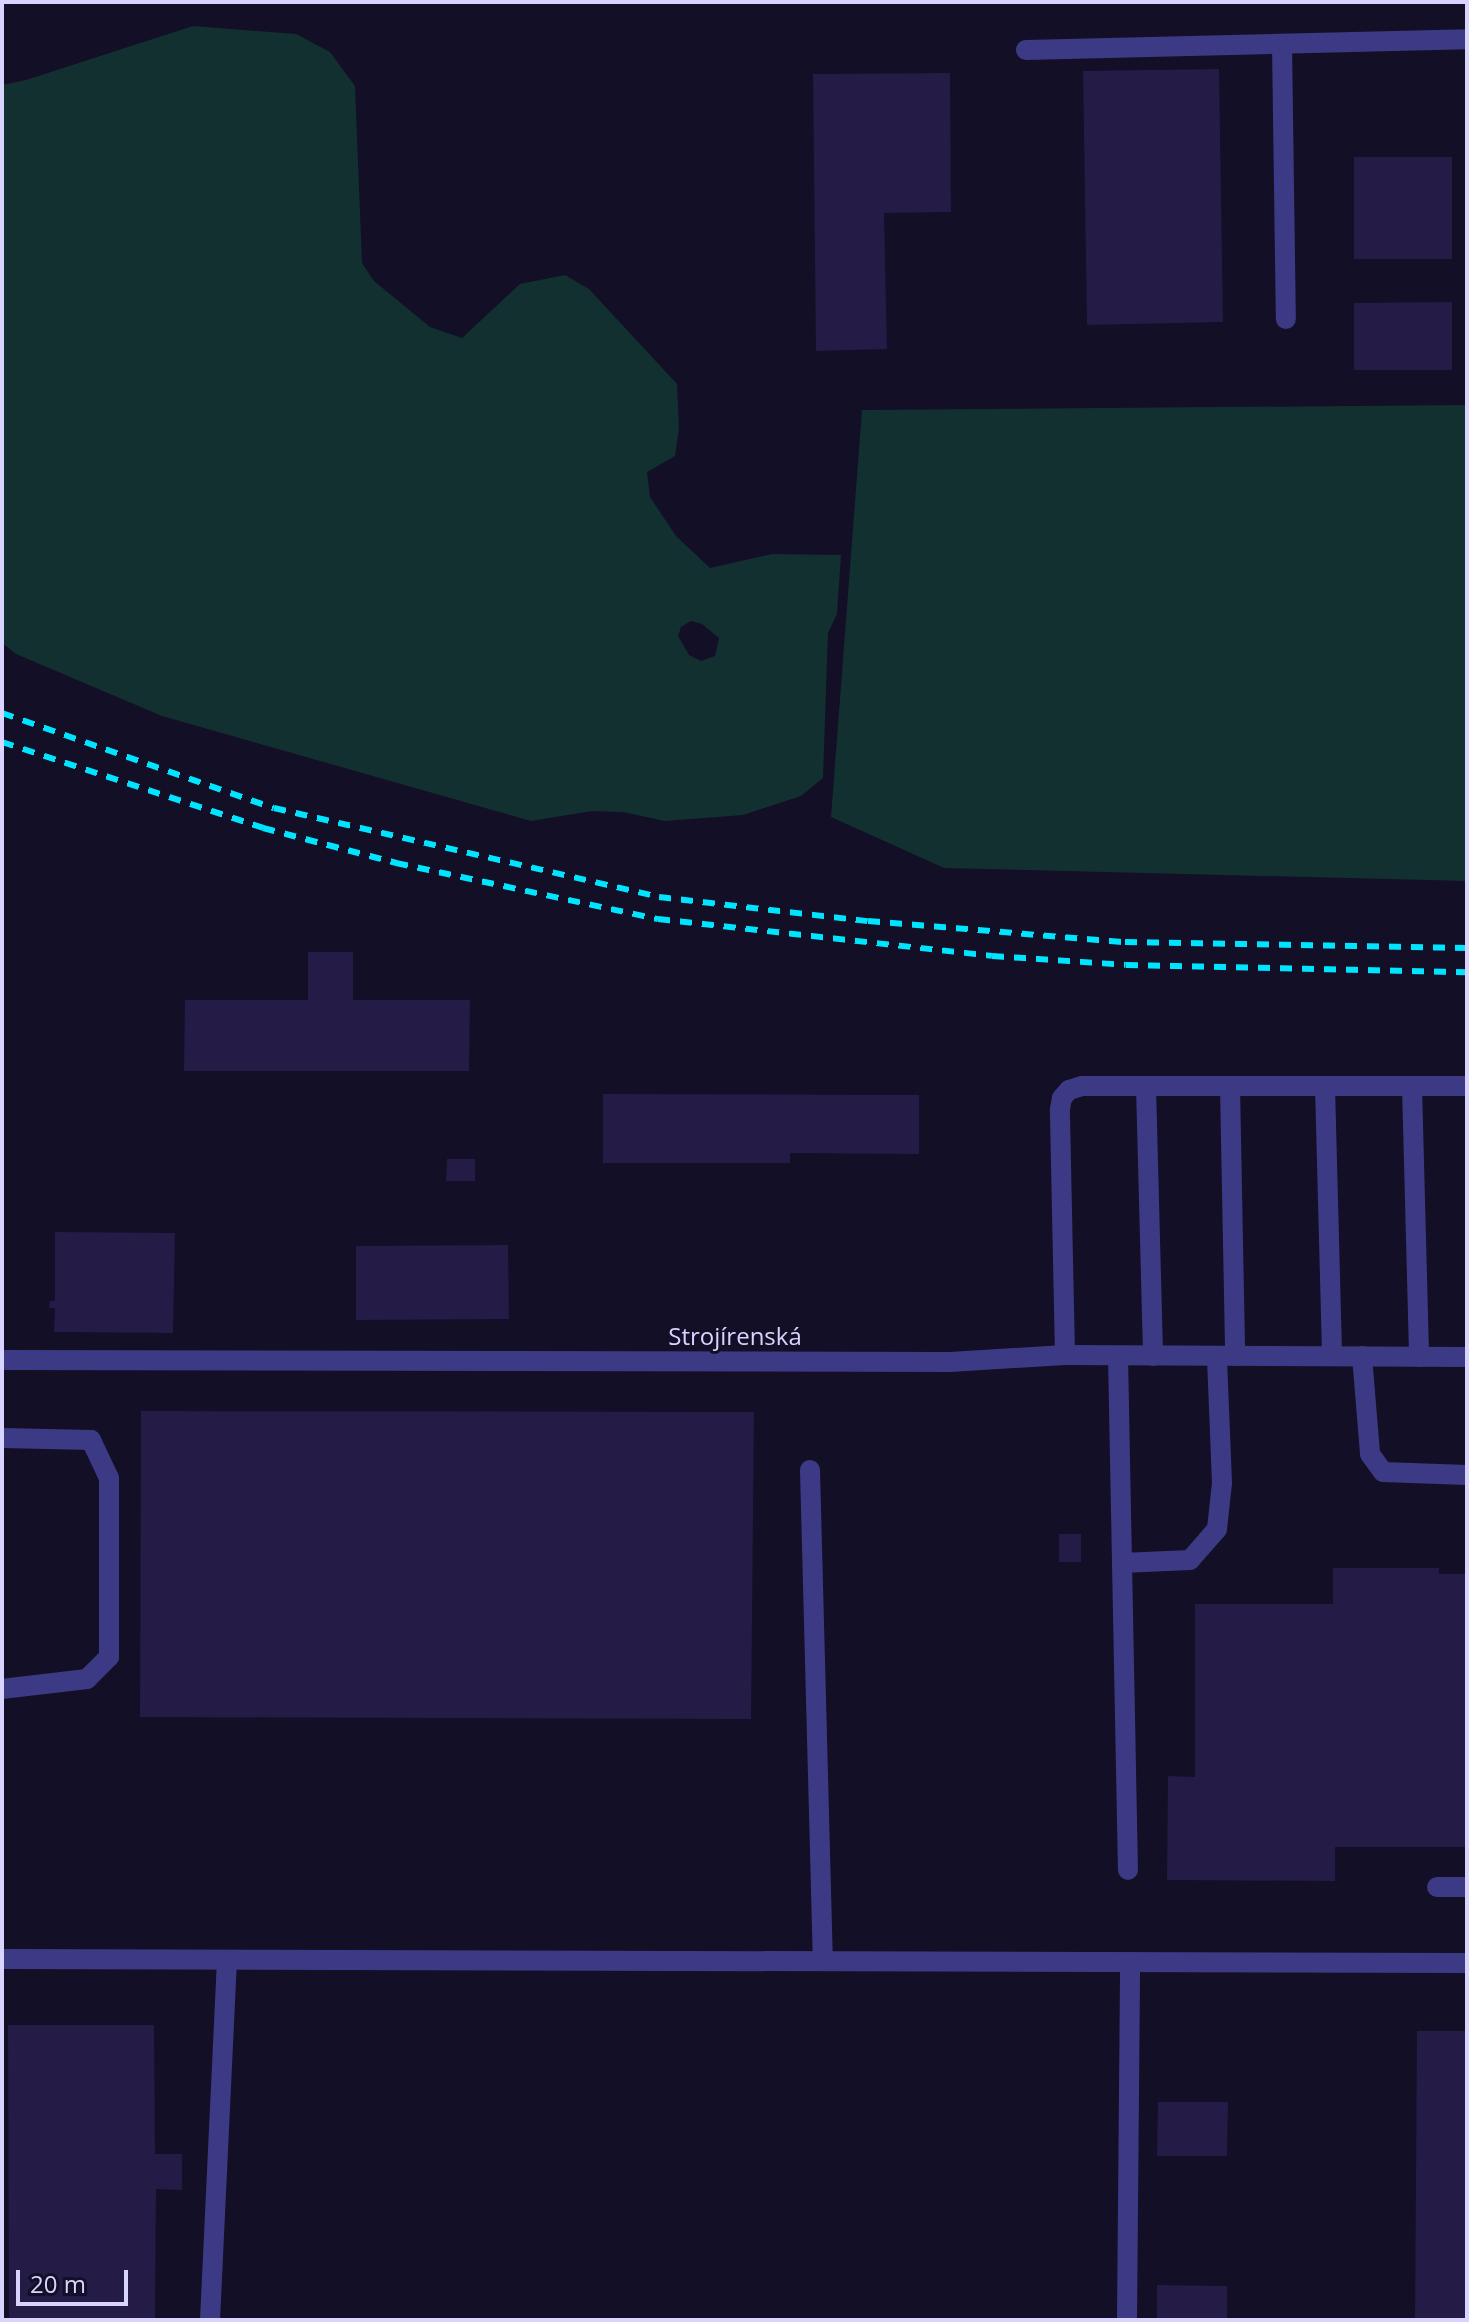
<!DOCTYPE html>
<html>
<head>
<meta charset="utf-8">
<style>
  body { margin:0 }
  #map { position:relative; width:1469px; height:2322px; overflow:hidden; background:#130f26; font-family:"Open Sans",sans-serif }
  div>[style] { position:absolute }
  .green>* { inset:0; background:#12302f }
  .building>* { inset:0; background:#241b47 }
  .lane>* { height:20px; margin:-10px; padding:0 10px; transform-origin:10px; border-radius:10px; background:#3d3a85 }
  .street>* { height:20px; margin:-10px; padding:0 10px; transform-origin:10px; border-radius:10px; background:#3d3a85 }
  .rail>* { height:6px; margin-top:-3px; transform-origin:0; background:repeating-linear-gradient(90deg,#00e5ff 0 12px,transparent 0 22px) }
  span { translate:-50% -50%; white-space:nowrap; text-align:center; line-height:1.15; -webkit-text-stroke:6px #130f26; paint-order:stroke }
  .street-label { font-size:24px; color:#d9d4ff }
  .frame { position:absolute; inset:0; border:4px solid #d9d4ff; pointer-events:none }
  .scale { position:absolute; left:16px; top:2270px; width:112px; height:36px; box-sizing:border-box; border:4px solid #d9d4ff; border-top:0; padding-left:10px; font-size:24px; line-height:28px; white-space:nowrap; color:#d9d4ff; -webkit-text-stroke:6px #130f26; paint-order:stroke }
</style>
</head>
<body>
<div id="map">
  <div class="green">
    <i style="clip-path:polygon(evenodd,193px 26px,296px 34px,330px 52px,355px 86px,362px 263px,374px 281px,430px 327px,462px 338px,520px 284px,565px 275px,589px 289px,677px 384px,679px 428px,675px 456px,647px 472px,650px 497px,676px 536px,710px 568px,772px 554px,841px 555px,837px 614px,828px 633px,823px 778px,801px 796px,743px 815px,665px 821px,623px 812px,592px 811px,531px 821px,162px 716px,16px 654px,2px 643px,2px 85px,26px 80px,193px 26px,691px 621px,702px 624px,719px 638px,715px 656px,701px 661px,689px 655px,678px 636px,681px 627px,691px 621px)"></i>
    <i style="clip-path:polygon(1467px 405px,1467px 881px,944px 868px,831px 817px,862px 410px)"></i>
  </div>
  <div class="building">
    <i style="clip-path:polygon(1219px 69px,1223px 322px,1087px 325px,1083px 71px)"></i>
    <i style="clip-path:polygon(950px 73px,951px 212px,884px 213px,887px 349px,816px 351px,813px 74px)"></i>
    <i style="clip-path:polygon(1354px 157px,1452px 157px,1452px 259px,1354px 259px)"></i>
    <i style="clip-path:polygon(1452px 302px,1452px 370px,1354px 370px,1354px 303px)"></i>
    <i style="clip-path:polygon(308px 952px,353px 952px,353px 1000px,470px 1000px,469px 1071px,184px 1071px,185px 1000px,308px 1000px)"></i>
    <i style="clip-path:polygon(603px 1094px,919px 1095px,919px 1154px,790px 1153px,790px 1163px,603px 1163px)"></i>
    <i style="clip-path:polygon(447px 1159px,475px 1159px,475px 1181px,446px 1181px)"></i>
    <i style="clip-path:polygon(55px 1232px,175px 1233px,173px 1333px,54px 1332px,55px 1308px,49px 1308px,50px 1301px,55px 1301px)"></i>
    <i style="clip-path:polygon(508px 1245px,509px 1319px,356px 1320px,356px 1246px)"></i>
    <i style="clip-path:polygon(141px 1411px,754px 1412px,751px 1719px,140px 1717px)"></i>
    <i style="clip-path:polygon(1059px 1534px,1081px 1534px,1081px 1562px,1059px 1562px)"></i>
    <i style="clip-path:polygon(1333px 1568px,1439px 1568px,1439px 1574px,1467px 1574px,1467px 1847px,1335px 1847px,1335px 1881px,1167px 1880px,1168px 1776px,1195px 1777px,1195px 1604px,1333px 1604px)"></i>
    <i style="clip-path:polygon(8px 2025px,154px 2025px,155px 2154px,182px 2154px,182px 2190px,156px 2189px,155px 2320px,9px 2320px)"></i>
    <i style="clip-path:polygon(1417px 2031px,1467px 2031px,1467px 2320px,1415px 2320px)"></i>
    <i style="clip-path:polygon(1158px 2102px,1228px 2102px,1227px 2156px,1157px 2156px)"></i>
    <i style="clip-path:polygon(1157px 2285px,1227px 2286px,1227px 2320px,1157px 2320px)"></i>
  </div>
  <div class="lane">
    <i style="left:1282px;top:44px;width:275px;rotate:89.2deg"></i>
    <i style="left:1026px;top:50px;width:441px;rotate:-1.4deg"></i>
    <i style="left:1146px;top:1086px;width:270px;rotate:88.5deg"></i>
    <i style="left:1230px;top:1086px;width:270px;rotate:88.9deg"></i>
    <i style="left:1325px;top:1086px;width:270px;rotate:88.5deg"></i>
    <i style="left:1412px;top:1086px;width:271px;rotate:88.5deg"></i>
    <i style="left:1065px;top:1355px;width:246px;rotate:-91.2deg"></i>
    <i style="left:1060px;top:1109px;width:11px;rotate:-80deg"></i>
    <i style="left:1062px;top:1098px;width:11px;rotate:-49deg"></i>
    <i style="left:1069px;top:1090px;width:14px;rotate:-17deg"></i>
    <i style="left:1082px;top:1086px;width:385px"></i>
    <i style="left:1118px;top:1356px;width:514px;rotate:88.89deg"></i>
    <i style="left:1362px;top:1356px;width:98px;rotate:85.3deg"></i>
    <i style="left:1370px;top:1454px;width:22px;rotate:54deg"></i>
    <i style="left:1383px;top:1472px;width:84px;rotate:2deg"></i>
    <i style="left:2px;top:1438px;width:89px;rotate:1.3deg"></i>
    <i style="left:91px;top:1440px;width:42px;rotate:64.7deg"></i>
    <i style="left:109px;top:1478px;width:179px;rotate:90deg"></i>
    <i style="left:109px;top:1657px;width:31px;rotate:135deg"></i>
    <i style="left:87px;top:1679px;width:86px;rotate:173.3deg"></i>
    <i style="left:810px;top:1470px;width:491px;rotate:88.5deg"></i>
    <i style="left:1122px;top:1563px;width:68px;rotate:-2.5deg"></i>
    <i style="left:1190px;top:1560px;width:41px;rotate:-48.9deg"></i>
    <i style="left:1217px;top:1529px;width:46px;rotate:-83.8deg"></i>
    <i style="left:1222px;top:1483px;width:127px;rotate:-92.3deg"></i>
    <i style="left:1437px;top:1887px;width:30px"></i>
    <i style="left:2px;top:1959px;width:1465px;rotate:0.16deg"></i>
    <i style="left:210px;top:2320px;width:360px;rotate:-87.3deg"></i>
    <i style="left:1127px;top:2320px;width:358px;rotate:-89.5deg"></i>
  </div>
  <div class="street">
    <i style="left:2px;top:1360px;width:948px;rotate:0.12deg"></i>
    <i style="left:950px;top:1362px;width:115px;rotate:-3.5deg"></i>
    <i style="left:1065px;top:1355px;width:402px;rotate:0.3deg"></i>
  </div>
  <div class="rail">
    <i style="left:2px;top:713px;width:288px;rotate:19.3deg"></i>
    <i style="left:274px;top:808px;width:395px;rotate:13deg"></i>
    <i style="left:659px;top:897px;width:210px;rotate:6.6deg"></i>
    <i style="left:868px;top:921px;width:258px;rotate:4.7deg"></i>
    <i style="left:1125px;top:942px;width:342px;rotate:1deg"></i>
    <i style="left:2px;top:742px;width:275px;rotate:18.2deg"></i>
    <i style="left:263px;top:828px;width:138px;rotate:14.7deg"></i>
    <i style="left:396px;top:863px;width:268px;rotate:12.1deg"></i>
    <i style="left:658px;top:919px;width:336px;rotate:6.3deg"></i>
    <i style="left:992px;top:956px;width:134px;rotate:3.8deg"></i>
    <i style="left:1126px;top:965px;width:341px;rotate:1.2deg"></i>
  </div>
  <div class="street-label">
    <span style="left:735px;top:1336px">Strojírenská</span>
  </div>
  <div class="frame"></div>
  <div class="scale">20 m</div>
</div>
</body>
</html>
